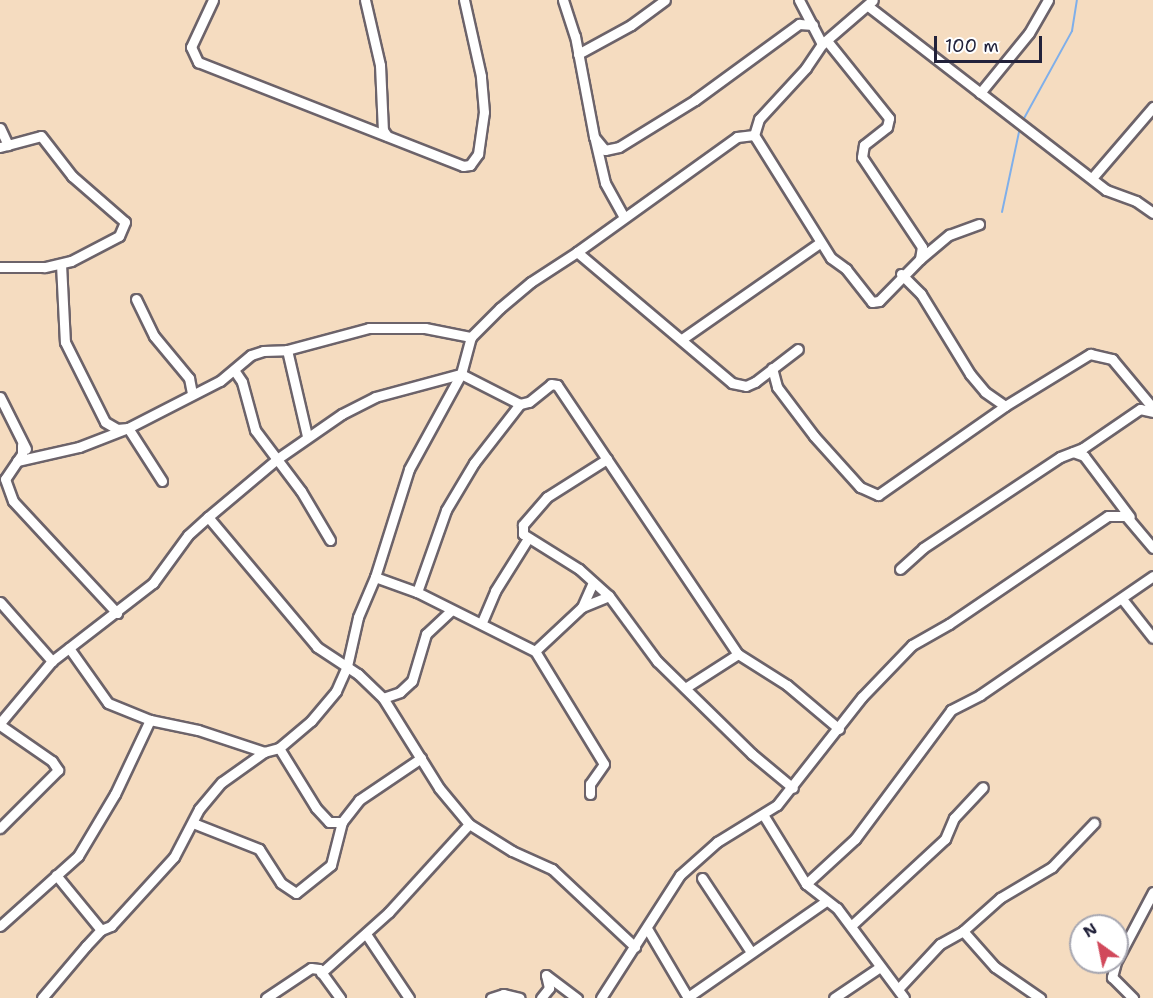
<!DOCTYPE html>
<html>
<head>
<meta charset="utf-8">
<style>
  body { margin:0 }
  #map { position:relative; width:1153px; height:998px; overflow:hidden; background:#f5dcc0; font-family:"Shantell Sans",sans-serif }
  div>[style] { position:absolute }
  .stream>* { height:2px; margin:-1px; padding:0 1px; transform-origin:1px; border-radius:1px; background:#7fafea }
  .roads { filter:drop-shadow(2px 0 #6c636a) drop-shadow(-2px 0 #6c636a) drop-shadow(0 2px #6c636a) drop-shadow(0 -2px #6c636a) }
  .minor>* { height:9px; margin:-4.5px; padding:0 4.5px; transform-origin:4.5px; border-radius:4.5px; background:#fff }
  span { translate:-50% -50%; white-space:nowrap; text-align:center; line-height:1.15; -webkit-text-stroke:5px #fff; paint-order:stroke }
  .north { position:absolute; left:1069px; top:914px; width:60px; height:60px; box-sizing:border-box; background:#fff; border:2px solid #a7a7b1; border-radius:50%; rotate:327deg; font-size:16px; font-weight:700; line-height:24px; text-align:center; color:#22223b }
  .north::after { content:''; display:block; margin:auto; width:21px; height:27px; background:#d1495b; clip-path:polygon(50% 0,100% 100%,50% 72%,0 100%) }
  .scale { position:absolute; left:934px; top:36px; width:108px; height:27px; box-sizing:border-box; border:3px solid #22223b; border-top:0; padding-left:8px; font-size:18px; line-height:21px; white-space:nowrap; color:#22223b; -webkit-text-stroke:4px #fff; paint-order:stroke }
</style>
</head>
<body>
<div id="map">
  <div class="stream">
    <i style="left:1022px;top:122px;width:104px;rotate:-61.2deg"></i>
    <i style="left:1072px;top:31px;width:31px;rotate:-81deg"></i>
    <i style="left:1002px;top:212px;width:87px;rotate:-78deg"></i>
  </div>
  <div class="roads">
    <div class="minor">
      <i style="left:213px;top:0;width:52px;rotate:115.1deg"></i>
      <i style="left:191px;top:47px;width:17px;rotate:65deg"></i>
      <i style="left:198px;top:62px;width:285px;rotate:21.4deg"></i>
      <i style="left:463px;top:166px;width:7px;rotate:-8deg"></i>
      <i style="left:470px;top:165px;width:14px;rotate:-54deg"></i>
      <i style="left:478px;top:154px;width:42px;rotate:-81.9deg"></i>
      <i style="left:484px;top:112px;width:36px;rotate:-95deg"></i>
      <i style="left:481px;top:76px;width:78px;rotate:-102.6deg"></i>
      <i style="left:365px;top:0;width:67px;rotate:77deg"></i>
      <i style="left:380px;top:65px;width:65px;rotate:87.4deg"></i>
      <i style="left:383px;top:130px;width:7px;rotate:56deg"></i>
      <i style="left:563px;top:0;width:38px;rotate:72deg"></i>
      <i style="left:575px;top:36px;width:103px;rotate:79.3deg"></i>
      <i style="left:594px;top:137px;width:17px;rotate:50deg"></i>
      <i style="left:605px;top:150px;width:14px;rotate:-12deg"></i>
      <i style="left:619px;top:147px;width:89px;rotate:-31.7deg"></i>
      <i style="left:695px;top:100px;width:129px;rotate:-36.2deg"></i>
      <i style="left:799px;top:24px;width:14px;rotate:4deg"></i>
      <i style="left:799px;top:0;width:50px;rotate:62.4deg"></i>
      <i style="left:822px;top:44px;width:67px;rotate:-40.8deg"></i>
      <i style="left:868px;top:6px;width:301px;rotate:37.7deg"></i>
      <i style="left:1106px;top:190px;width:32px;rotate:20deg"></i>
      <i style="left:1136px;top:201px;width:21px;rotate:35deg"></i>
      <i style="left:822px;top:44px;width:29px;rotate:124deg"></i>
      <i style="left:806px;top:68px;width:69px;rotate:132.7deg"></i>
      <i style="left:759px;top:119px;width:17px;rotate:107deg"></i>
      <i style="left:754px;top:135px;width:145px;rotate:58deg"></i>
      <i style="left:831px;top:258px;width:19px;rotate:36deg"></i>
      <i style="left:846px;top:269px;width:42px;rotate:51.8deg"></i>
      <i style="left:872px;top:302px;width:7px;rotate:-8deg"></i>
      <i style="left:879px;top:301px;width:59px;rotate:-45.7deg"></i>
      <i style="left:920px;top:259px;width:12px;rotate:-81deg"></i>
      <i style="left:922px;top:247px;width:108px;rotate:-123.7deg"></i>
      <i style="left:862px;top:157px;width:12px;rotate:-81deg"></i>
      <i style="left:864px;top:145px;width:29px;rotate:-38deg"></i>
      <i style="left:887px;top:127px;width:9px;rotate:-77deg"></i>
      <i style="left:889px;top:118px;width:97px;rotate:-128.8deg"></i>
      <i style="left:578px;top:54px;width:60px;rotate:-28.7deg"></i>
      <i style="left:631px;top:25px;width:42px;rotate:-36.3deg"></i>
      <i style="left:980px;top:93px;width:77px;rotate:-50.8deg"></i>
      <i style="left:1029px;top:33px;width:38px;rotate:-60deg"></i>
      <i style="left:0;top:128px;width:19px;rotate:65deg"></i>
      <i style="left:595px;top:140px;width:44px;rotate:76.9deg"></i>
      <i style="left:605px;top:183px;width:39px;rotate:61deg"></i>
      <i style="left:0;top:147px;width:42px;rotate:-15deg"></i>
      <i style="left:41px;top:136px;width:51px;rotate:52.2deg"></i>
      <i style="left:72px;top:176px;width:70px;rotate:41deg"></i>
      <i style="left:125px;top:222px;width:15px;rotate:113deg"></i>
      <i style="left:119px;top:236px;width:54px;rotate:152.5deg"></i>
      <i style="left:71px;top:261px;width:28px;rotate:167deg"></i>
      <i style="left:44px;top:267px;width:44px;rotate:180deg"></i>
      <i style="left:1092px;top:178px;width:94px;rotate:-49.3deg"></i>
      <i style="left:577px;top:252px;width:197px;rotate:-35.7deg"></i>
      <i style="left:737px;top:137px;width:17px;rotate:-7deg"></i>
      <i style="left:920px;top:259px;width:38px;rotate:-40deg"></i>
      <i style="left:949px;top:235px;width:32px;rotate:-20deg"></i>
      <i style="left:61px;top:264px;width:78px;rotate:87.1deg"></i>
      <i style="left:65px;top:342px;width:89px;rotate:63.4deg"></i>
      <i style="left:105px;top:422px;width:14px;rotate:30deg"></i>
      <i style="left:117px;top:429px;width:11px;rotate:-5deg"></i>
      <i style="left:128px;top:428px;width:63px;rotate:57.3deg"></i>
      <i style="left:901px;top:274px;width:28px;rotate:45deg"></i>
      <i style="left:921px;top:294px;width:94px;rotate:58.5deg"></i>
      <i style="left:970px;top:374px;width:23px;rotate:50deg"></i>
      <i style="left:985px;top:392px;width:24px;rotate:35deg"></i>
      <i style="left:136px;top:299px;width:41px;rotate:64.1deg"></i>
      <i style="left:154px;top:336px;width:55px;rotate:50.2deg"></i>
      <i style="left:189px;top:378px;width:15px;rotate:79deg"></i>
      <i style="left:682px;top:339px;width:169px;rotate:-34.9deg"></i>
      <i style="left:287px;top:350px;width:88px;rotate:76.9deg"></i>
      <i style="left:772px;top:368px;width:20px;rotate:75deg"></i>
      <i style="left:777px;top:387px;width:61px;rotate:52.9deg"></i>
      <i style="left:814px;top:436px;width:69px;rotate:48deg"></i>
      <i style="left:860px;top:487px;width:20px;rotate:24deg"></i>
      <i style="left:878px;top:495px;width:155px;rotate:-35deg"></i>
      <i style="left:1005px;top:406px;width:100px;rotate:-31.5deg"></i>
      <i style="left:1090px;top:354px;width:23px;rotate:13deg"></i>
      <i style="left:1112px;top:359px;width:64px;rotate:50.1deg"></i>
      <i style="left:234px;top:370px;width:14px;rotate:56deg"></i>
      <i style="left:242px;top:382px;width:50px;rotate:74.8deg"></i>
      <i style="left:255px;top:430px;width:76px;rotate:53deg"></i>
      <i style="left:301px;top:491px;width:57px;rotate:59.4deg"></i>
      <i style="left:0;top:397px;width:58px;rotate:63.4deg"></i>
      <i style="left:22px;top:445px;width:9px;rotate:90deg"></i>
      <i style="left:22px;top:454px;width:30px;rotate:124deg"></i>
      <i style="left:5px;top:479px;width:23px;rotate:70deg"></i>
      <i style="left:13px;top:501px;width:153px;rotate:47.1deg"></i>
      <i style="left:1073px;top:452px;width:12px;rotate:20deg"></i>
      <i style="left:1084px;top:456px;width:76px;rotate:53deg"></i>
      <i style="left:607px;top:459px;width:71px;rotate:147.7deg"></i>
      <i style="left:547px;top:497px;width:37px;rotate:131deg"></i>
      <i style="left:523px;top:525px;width:9px;rotate:90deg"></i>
      <i style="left:523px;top:534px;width:66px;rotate:32deg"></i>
      <i style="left:579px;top:569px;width:40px;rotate:42deg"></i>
      <i style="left:609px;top:596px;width:81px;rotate:53.6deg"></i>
      <i style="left:657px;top:661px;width:133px;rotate:44.4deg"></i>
      <i style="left:752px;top:754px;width:53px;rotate:39.7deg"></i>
      <i style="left:17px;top:461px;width:64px;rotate:-12.7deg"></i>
      <i style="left:79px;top:447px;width:53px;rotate:-21.2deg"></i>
      <i style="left:128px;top:428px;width:103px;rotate:-27.1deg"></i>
      <i style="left:220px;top:381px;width:40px;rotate:-40deg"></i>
      <i style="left:251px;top:355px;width:13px;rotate:-18deg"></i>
      <i style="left:263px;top:351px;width:24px;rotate:-2deg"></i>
      <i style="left:287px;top:350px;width:85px;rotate:-15deg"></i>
      <i style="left:369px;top:328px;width:56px"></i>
      <i style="left:425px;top:328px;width:47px;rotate:11.1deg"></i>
      <i style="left:208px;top:517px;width:170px;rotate:50deg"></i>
      <i style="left:317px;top:647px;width:49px;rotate:33.4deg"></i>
      <i style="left:358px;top:674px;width:35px;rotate:44deg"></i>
      <i style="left:383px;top:698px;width:106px;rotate:58.1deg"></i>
      <i style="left:439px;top:788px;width:47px;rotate:50.2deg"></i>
      <i style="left:469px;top:824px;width:51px;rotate:32.1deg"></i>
      <i style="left:512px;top:851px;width:44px;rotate:24.2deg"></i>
      <i style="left:552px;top:869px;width:114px;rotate:43.2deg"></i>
      <i style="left:900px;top:569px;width:31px;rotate:-42deg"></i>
      <i style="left:923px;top:548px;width:164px;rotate:-33.6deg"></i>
      <i style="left:1060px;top:457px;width:25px;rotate:-21deg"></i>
      <i style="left:1083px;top:448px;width:69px;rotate:-34.4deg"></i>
      <i style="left:1140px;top:409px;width:13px;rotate:13deg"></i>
      <i style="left:375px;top:577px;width:45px;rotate:19.7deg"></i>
      <i style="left:417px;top:592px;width:132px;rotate:26.6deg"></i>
      <i style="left:535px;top:651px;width:132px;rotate:58.6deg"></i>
      <i style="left:604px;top:764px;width:24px;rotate:125deg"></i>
      <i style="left:590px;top:784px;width:10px;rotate:90deg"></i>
      <i style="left:417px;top:592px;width:87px;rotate:-70.5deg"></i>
      <i style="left:446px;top:510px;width:55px;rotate:-59.2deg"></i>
      <i style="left:474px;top:463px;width:75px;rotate:-52.1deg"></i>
      <i style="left:520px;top:404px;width:9px;rotate:-13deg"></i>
      <i style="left:529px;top:402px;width:28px;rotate:-39deg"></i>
      <i style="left:551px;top:384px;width:6px;rotate:9deg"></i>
      <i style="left:557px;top:385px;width:324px;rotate:56.1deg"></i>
      <i style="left:738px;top:654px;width:58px;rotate:32.3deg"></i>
      <i style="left:787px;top:685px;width:68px;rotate:40.2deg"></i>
      <i style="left:1123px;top:600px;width:48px;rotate:51.7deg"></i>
      <i style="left:0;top:602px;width:79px;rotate:48.6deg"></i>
      <i style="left:582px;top:607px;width:27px;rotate:-66deg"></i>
      <i style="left:482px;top:622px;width:34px;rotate:-67deg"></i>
      <i style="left:495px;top:591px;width:60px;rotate:-57.9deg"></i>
      <i style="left:69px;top:648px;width:67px;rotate:54.7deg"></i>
      <i style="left:108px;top:703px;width:45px;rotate:22deg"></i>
      <i style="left:150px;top:720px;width:49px;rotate:11.8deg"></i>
      <i style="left:198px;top:730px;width:70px;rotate:18.4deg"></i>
      <i style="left:535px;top:651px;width:64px;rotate:-43.1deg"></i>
      <i style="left:582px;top:607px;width:29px;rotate:-22deg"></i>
      <i style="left:685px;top:688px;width:63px;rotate:-32.7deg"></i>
      <i style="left:383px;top:698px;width:18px;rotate:-19deg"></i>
      <i style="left:400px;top:692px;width:16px;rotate:-43deg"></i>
      <i style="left:412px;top:681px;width:49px;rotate:-73.4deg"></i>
      <i style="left:426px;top:634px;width:34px;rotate:-43deg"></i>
      <i style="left:0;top:723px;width:81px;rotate:-50deg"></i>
      <i style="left:52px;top:661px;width:128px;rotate:-37.7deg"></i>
      <i style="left:153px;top:583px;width:59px;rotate:-53.9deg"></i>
      <i style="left:188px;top:535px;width:27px;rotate:-42deg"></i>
      <i style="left:208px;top:517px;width:90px;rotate:-40deg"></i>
      <i style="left:277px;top:459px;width:79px;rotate:-34.7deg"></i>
      <i style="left:342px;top:414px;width:37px;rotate:-27deg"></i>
      <i style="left:375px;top:397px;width:89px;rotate:-15deg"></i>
      <i style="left:461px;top:374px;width:66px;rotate:27deg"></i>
      <i style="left:0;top:725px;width:63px;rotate:34.7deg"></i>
      <i style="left:52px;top:761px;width:11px;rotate:56deg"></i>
      <i style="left:58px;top:770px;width:82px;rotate:135deg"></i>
      <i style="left:279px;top:748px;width:70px;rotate:58.3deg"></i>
      <i style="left:316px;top:808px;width:19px;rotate:47deg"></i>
      <i style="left:329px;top:822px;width:13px"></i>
      <i style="left:764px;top:816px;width:80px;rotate:58.3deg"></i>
      <i style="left:806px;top:884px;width:39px;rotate:38deg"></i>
      <i style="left:837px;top:908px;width:112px;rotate:53.3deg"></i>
      <i style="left:193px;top:823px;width:71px;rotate:21.5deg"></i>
      <i style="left:259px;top:849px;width:40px;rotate:57.1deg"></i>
      <i style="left:281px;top:883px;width:18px;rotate:34deg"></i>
      <i style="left:296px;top:893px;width:45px;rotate:-38.7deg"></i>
      <i style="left:331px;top:865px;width:44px;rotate:-75.7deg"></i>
      <i style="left:342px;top:822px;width:28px;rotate:-52deg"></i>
      <i style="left:359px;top:800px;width:75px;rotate:-34.1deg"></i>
      <i style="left:56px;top:875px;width:71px;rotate:50.7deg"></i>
      <i style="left:702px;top:878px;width:89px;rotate:56.5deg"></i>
      <i style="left:806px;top:884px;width:67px;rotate:-42.6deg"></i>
      <i style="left:855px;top:839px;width:161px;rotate:-53.3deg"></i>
      <i style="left:951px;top:710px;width:33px;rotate:-27deg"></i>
      <i style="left:980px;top:695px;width:210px;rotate:-34.5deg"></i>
      <i style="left:852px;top:925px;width:127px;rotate:-42.8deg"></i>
      <i style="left:945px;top:839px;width:23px;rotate:-67deg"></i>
      <i style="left:954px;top:818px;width:42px;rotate:-46.9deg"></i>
      <i style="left:0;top:926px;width:105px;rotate:-41.9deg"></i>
      <i style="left:78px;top:856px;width:72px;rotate:-59.2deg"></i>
      <i style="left:115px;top:794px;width:82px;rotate:-64.7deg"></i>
      <i style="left:648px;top:930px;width:79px;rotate:59.5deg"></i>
      <i style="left:963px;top:931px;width:48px;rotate:48.4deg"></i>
      <i style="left:995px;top:967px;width:55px;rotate:34.6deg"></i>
      <i style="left:366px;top:934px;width:77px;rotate:56.1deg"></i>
      <i style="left:1117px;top:960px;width:77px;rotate:-62.1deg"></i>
      <i style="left:1116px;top:962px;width:16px;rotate:105deg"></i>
      <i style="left:1112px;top:977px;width:30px;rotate:45deg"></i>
      <i style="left:321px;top:973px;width:91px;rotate:-41.9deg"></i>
      <i style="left:389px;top:912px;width:119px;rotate:-47.7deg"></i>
      <i style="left:898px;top:989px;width:62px;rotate:-47deg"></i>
      <i style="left:940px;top:944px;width:26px;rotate:-29deg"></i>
      <i style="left:963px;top:931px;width:50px;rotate:-41.7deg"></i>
      <i style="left:1000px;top:898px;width:61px;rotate:-30.8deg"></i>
      <i style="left:1052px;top:867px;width:61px;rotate:-46.3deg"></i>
      <i style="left:688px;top:997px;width:168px;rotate:-34.8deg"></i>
      <i style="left:42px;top:998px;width:68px;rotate:-49.8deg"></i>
      <i style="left:86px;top:946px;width:22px;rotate:-47deg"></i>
      <i style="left:101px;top:930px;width:11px;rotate:-22deg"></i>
      <i style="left:111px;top:926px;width:93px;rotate:-47.6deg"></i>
      <i style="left:174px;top:857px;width:54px;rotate:-62.5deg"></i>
      <i style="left:199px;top:809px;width:35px;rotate:-50deg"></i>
      <i style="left:222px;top:782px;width:52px;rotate:-35.5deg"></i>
      <i style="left:264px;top:752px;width:16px;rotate:-15deg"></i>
      <i style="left:279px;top:748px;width:42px;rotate:-40.2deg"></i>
      <i style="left:311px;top:721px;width:39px;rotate:-50deg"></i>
      <i style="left:336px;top:691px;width:27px;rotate:-66deg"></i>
      <i style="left:347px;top:666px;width:50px;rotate:-77.3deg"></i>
      <i style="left:358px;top:617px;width:43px;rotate:-67deg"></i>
      <i style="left:375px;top:577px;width:113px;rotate:-72.5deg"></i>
      <i style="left:409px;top:469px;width:108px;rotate:-61.3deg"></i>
      <i style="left:461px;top:374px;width:38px;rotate:-75deg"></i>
      <i style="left:471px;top:337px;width:41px;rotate:-45deg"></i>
      <i style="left:500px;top:308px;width:40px;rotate:-40deg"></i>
      <i style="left:531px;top:282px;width:55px;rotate:-33.1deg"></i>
      <i style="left:577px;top:252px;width:203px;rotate:40.2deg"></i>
      <i style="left:732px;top:383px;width:14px;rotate:12deg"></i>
      <i style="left:746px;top:386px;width:10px;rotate:-24deg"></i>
      <i style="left:755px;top:382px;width:54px;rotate:-37.5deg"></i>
      <i style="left:266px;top:998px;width:54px;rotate:-33.7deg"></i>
      <i style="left:311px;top:968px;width:8px;rotate:7deg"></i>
      <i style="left:319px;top:969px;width:36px;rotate:54deg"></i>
      <i style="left:491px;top:998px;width:13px;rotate:-18deg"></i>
      <i style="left:503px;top:994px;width:17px;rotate:13deg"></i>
      <i style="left:541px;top:998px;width:13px;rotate:-51deg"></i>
      <i style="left:549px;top:988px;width:13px;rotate:-103deg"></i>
      <i style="left:546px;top:975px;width:39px;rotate:37deg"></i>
      <i style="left:601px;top:998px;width:146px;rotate:-57.3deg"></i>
      <i style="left:680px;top:875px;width:50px;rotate:-41.7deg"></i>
      <i style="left:717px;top:842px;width:70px;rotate:-31.7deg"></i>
      <i style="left:777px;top:805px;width:137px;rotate:-51.8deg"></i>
      <i style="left:862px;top:697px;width:72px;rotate:-46.1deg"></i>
      <i style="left:912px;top:645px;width:43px;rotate:-29.6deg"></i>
      <i style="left:949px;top:624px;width:192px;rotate:-34.2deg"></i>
      <i style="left:1108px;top:516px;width:18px"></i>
      <i style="left:1126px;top:516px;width:42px;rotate:49.8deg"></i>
      <i style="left:834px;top:998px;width:55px;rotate:-34deg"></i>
    </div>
  </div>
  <div class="north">N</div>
  <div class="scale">100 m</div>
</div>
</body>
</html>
